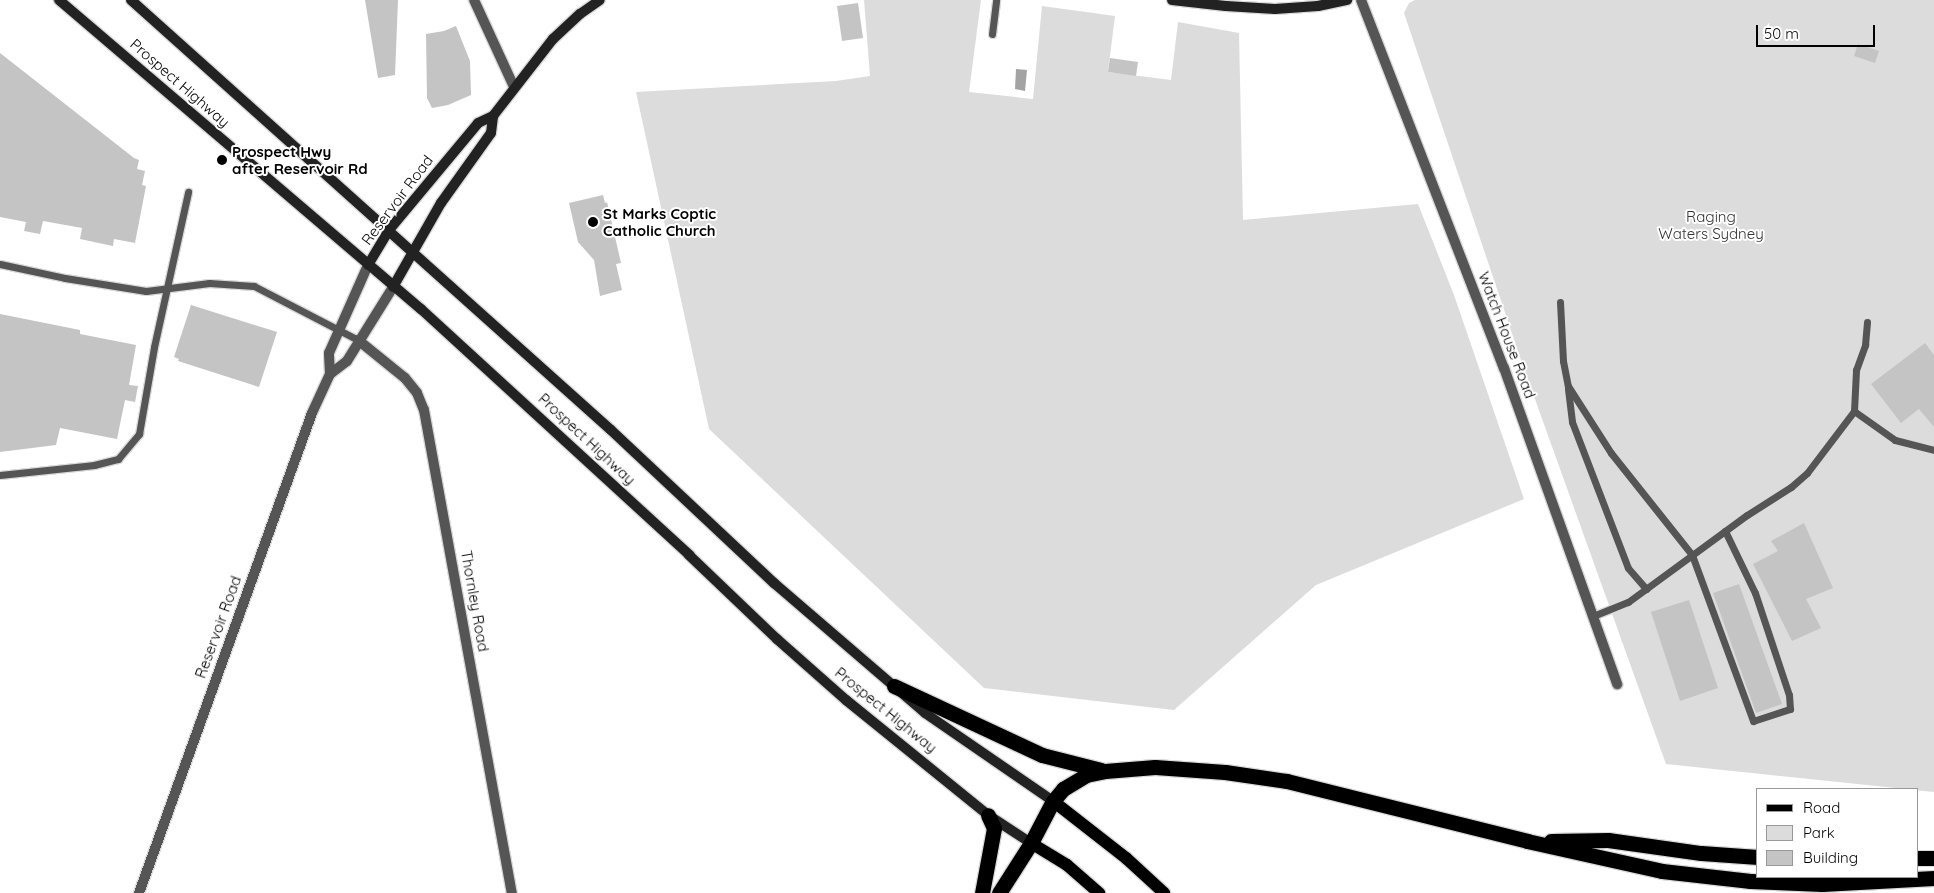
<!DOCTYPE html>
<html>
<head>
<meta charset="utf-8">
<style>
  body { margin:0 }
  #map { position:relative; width:1934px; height:893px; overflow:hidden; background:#fff; font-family:Quicksand,sans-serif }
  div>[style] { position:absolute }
  .green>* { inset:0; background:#dcdcdc }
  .water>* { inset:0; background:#a3a3a3 }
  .building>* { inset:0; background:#c4c4c4 }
  .roads { filter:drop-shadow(1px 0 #dbdbdb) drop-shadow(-1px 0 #dbdbdb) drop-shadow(0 1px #dbdbdb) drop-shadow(0 -1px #dbdbdb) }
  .lane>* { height:7px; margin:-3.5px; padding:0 3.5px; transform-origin:3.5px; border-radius:3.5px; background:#555 }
  .street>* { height:10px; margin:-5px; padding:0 5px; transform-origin:5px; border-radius:5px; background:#555 }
  .secondary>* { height:10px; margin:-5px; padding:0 5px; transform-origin:5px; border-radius:5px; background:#222 }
  .primary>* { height:12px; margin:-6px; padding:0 6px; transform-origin:6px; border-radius:6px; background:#000 }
  .highway>* { height:15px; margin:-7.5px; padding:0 7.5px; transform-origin:7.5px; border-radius:7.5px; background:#000 }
  .dots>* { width:14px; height:14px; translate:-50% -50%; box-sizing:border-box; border:2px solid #fff; border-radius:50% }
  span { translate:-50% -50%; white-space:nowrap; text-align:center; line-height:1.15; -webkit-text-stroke:4px #fff; paint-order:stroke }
  .street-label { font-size:15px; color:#000 }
  .poi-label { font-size:15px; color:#000; font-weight:700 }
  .left { translate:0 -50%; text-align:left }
  .park-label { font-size:15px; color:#333 }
  .legend { position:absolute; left:1756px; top:788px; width:162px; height:90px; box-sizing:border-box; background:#fff; border:1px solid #999; margin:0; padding:6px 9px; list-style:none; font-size:15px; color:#000 }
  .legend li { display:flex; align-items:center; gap:10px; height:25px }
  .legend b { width:25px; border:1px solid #999 }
  .scale { position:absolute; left:1756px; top:25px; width:119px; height:22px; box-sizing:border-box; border:2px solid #000; border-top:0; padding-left:6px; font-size:15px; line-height:18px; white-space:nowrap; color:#000; -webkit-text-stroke:4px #fff; paint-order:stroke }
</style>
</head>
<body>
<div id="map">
  <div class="green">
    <i style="clip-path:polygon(864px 0,981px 0,969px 92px,1033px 99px,1042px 6px,1115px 16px,1108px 72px,1171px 80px,1178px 22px,1239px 33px,1243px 220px,1418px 204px,1454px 295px,1524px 499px,1316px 585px,1174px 710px,984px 688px,709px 429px,636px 92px,836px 81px,870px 76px)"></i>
    <i style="clip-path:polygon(1415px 0,1934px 0,1934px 792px,1666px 764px,1522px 363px,1404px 13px,1409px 3px)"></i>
  </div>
  <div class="water">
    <i style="clip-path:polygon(1016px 69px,1027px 70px,1025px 91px,1015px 89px)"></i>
  </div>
  <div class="building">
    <i style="clip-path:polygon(365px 0,398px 0,395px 75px,378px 78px)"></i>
    <i style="clip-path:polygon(858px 3px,863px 38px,842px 41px,837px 6px)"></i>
    <i style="clip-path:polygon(456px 26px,470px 61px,471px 95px,448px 105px,432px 108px,427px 98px,426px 34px,444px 31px)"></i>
    <i style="clip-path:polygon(1858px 44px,1879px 51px,1875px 63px,1854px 56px)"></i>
    <i style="clip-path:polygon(0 53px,134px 158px,139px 160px,137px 169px,145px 171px,142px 185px,146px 186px,135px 243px,114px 239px,113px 246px,80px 239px,82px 228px,43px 221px,40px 234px,24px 231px,26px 222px,0 217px)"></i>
    <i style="clip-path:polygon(1110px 58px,1138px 62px,1136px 76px,1108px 72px)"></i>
    <i style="clip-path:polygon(603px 195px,605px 203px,607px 202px,621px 263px,616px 264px,622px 290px,600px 296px,594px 260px,578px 242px,569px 203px)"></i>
    <i style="clip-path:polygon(191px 305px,277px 332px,259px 387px,178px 361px,179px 359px,174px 357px)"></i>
    <i style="clip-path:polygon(0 314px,80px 330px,80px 334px,136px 345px,129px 385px,138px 386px,135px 402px,125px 400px,117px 439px,60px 428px,56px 445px,0 452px)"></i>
    <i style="clip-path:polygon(1925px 343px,1934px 355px,1934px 427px,1919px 409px,1901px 423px,1871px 384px)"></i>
    <i style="clip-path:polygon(1804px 523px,1833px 588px,1806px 599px,1821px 628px,1792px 641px,1753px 564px,1778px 551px,1771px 541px)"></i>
    <i style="clip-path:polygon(1739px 584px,1782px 704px,1756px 713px,1713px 593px)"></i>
    <i style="clip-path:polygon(1689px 600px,1718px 688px,1680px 701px,1651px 612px)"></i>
  </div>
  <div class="roads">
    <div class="lane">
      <i style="left:992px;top:34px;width:34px;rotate:-83deg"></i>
      <i style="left:0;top:264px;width:66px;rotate:12.2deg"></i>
      <i style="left:65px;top:278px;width:82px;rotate:9.1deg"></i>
      <i style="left:146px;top:291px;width:64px;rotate:-7.2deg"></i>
      <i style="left:209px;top:283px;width:45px;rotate:3.8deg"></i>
      <i style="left:254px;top:286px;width:117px;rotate:27.4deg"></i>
      <i style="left:1560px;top:302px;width:59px;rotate:87.1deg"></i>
      <i style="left:1563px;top:361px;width:25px;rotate:79deg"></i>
      <i style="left:1568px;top:386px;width:80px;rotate:57.3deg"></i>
      <i style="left:1611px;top:453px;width:130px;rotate:51.5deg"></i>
      <i style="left:1692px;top:555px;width:177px;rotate:69.8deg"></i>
      <i style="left:1753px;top:721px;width:39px;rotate:-18deg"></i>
      <i style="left:1790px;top:709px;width:14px;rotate:-94deg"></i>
      <i style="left:1789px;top:695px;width:108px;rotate:-108.4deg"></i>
      <i style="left:1755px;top:593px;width:69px;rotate:-115.8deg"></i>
      <i style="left:1568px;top:389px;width:33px;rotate:83deg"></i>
      <i style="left:1572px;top:422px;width:156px;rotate:69deg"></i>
      <i style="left:1628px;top:568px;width:28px;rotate:49deg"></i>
      <i style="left:1854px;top:411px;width:50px;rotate:35.3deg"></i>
      <i style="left:1895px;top:440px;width:40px;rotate:14.4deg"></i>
      <i style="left:0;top:475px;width:95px;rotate:-6.1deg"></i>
      <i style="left:94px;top:465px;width:25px;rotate:-14deg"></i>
      <i style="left:118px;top:459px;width:33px;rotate:-50deg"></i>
      <i style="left:139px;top:434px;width:88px;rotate:-80.2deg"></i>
      <i style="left:154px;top:347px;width:159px;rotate:-77.6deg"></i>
      <i style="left:1593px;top:616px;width:38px;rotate:-22deg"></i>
      <i style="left:1628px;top:602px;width:147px;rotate:-36.2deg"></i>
      <i style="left:1747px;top:515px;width:52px;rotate:-32.5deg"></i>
      <i style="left:1791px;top:487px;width:21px;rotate:-41deg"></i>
      <i style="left:1807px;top:473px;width:78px;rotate:-52.8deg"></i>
      <i style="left:1854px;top:411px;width:41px;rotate:-87.2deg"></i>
      <i style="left:1856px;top:370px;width:27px;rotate:-70deg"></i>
      <i style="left:1865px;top:345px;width:23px;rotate:-85deg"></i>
    </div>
    <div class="street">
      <i style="left:474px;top:0;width:96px;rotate:65.3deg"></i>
      <i style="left:1361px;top:0;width:395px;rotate:68.8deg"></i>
      <i style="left:1504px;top:368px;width:336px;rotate:70.3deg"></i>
      <i style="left:358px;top:340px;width:60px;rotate:39deg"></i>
      <i style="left:405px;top:378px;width:19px;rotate:51deg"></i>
      <i style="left:417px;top:393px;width:18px;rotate:68deg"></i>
      <i style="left:424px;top:410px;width:491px;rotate:79.7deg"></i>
      <i style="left:330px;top:374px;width:21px;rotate:-37deg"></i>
      <i style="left:347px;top:361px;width:87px;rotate:-58.1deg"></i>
      <i style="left:139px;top:893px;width:510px;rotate:-70.18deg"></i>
      <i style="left:312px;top:413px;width:43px;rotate:-65.2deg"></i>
      <i style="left:330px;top:374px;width:21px;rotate:-93deg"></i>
      <i style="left:329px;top:353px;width:96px;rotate:-66.1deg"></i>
    </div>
    <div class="secondary">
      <i style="left:59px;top:0;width:476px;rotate:40.5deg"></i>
      <i style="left:421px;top:309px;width:364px;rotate:42.5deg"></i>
      <i style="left:689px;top:555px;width:122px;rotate:43.7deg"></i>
      <i style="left:777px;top:639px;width:92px;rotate:41.5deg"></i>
      <i style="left:846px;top:700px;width:183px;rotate:39deg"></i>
      <i style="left:988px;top:815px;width:51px;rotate:33.1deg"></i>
      <i style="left:131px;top:0;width:644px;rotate:41.86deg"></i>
      <i style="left:611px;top:430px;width:224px;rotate:43.2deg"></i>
      <i style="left:774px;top:583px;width:199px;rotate:40.7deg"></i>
      <i style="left:925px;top:713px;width:155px;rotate:34.5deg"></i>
      <i style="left:1172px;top:0;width:54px;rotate:6.3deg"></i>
      <i style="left:1226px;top:6px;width:49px;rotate:3.5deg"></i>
      <i style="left:1275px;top:9px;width:43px;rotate:-4deg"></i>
      <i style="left:1318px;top:6px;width:30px;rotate:-12deg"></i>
      <i style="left:368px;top:265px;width:41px;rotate:-59deg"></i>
      <i style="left:389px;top:230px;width:139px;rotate:-50.2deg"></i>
      <i style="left:478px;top:123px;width:17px;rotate:-25deg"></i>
      <i style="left:493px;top:116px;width:98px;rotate:-52.1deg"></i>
      <i style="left:553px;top:39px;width:37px;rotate:-43deg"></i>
      <i style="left:580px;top:14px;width:24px;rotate:-35deg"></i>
      <i style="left:393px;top:287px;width:97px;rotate:-60.3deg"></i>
      <i style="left:441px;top:203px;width:86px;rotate:-54.5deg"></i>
      <i style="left:491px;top:133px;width:17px;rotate:-83deg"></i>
    </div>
    <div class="primary">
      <i style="left:1053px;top:801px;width:93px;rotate:38deg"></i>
      <i style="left:1126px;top:858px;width:52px;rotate:42.6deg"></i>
      <i style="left:1031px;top:843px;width:42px;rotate:31.4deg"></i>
      <i style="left:1067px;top:865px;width:43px;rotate:41.2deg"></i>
    </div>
    <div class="highway">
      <i style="left:894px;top:686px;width:163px;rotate:25deg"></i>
      <i style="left:1042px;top:755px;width:61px;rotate:14.3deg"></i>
      <i style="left:1551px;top:841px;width:57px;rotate:-1deg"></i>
      <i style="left:1608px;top:840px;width:94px;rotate:8deg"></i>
      <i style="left:1701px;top:853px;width:57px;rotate:4deg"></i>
      <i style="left:1918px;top:858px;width:16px"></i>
      <i style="left:982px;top:893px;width:66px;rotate:-79.5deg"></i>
      <i style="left:994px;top:828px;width:14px;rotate:-115deg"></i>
      <i style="left:999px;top:893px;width:59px;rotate:-57.4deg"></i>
      <i style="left:1031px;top:843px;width:47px;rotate:-62.4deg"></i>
      <i style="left:1053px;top:801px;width:16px;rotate:-50deg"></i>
      <i style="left:1063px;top:789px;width:27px;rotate:-31deg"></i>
      <i style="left:1086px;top:775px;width:19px;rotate:-12deg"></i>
      <i style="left:1105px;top:771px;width:50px;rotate:-4.6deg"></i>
      <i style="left:1155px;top:767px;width:70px;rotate:4.1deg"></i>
      <i style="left:1225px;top:772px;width:63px;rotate:8.3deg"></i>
      <i style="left:1287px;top:781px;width:247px;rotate:14deg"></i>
      <i style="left:1527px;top:841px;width:138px;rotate:12.5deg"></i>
      <i style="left:1662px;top:871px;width:89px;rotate:6.5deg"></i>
      <i style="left:1750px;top:881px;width:72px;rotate:2.4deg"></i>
      <i style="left:1822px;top:884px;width:112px;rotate:-3.1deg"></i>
    </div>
  </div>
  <div class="dots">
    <i style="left:222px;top:160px;background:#000"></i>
    <i style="left:593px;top:222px;background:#000"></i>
  </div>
  <div class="street-label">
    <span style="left:180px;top:83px;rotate:41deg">Prospect Highway</span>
    <span style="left:397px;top:200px;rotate:-53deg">Reservoir Road</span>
    <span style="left:1507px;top:335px;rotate:69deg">Watch House Road</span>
    <span style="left:587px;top:439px;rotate:43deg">Prospect Highway</span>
    <span style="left:475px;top:601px;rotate:80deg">Thornley Road</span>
    <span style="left:218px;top:627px;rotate:-70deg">Reservoir Road</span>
    <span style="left:886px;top:710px;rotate:39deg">Prospect Highway</span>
  </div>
  <div class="poi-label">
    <span class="left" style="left:232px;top:160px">Prospect Hwy<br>after Reservoir Rd</span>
    <span class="left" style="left:603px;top:222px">St Marks Coptic<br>Catholic Church</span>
  </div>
  <div class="park-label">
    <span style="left:1711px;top:225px">Raging<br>Waters Sydney</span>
  </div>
  <ul class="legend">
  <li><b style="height:6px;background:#000"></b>Road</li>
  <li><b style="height:14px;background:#dcdcdc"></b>Park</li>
  <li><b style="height:14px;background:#c4c4c4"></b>Building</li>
  </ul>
  <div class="scale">50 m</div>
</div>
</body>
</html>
